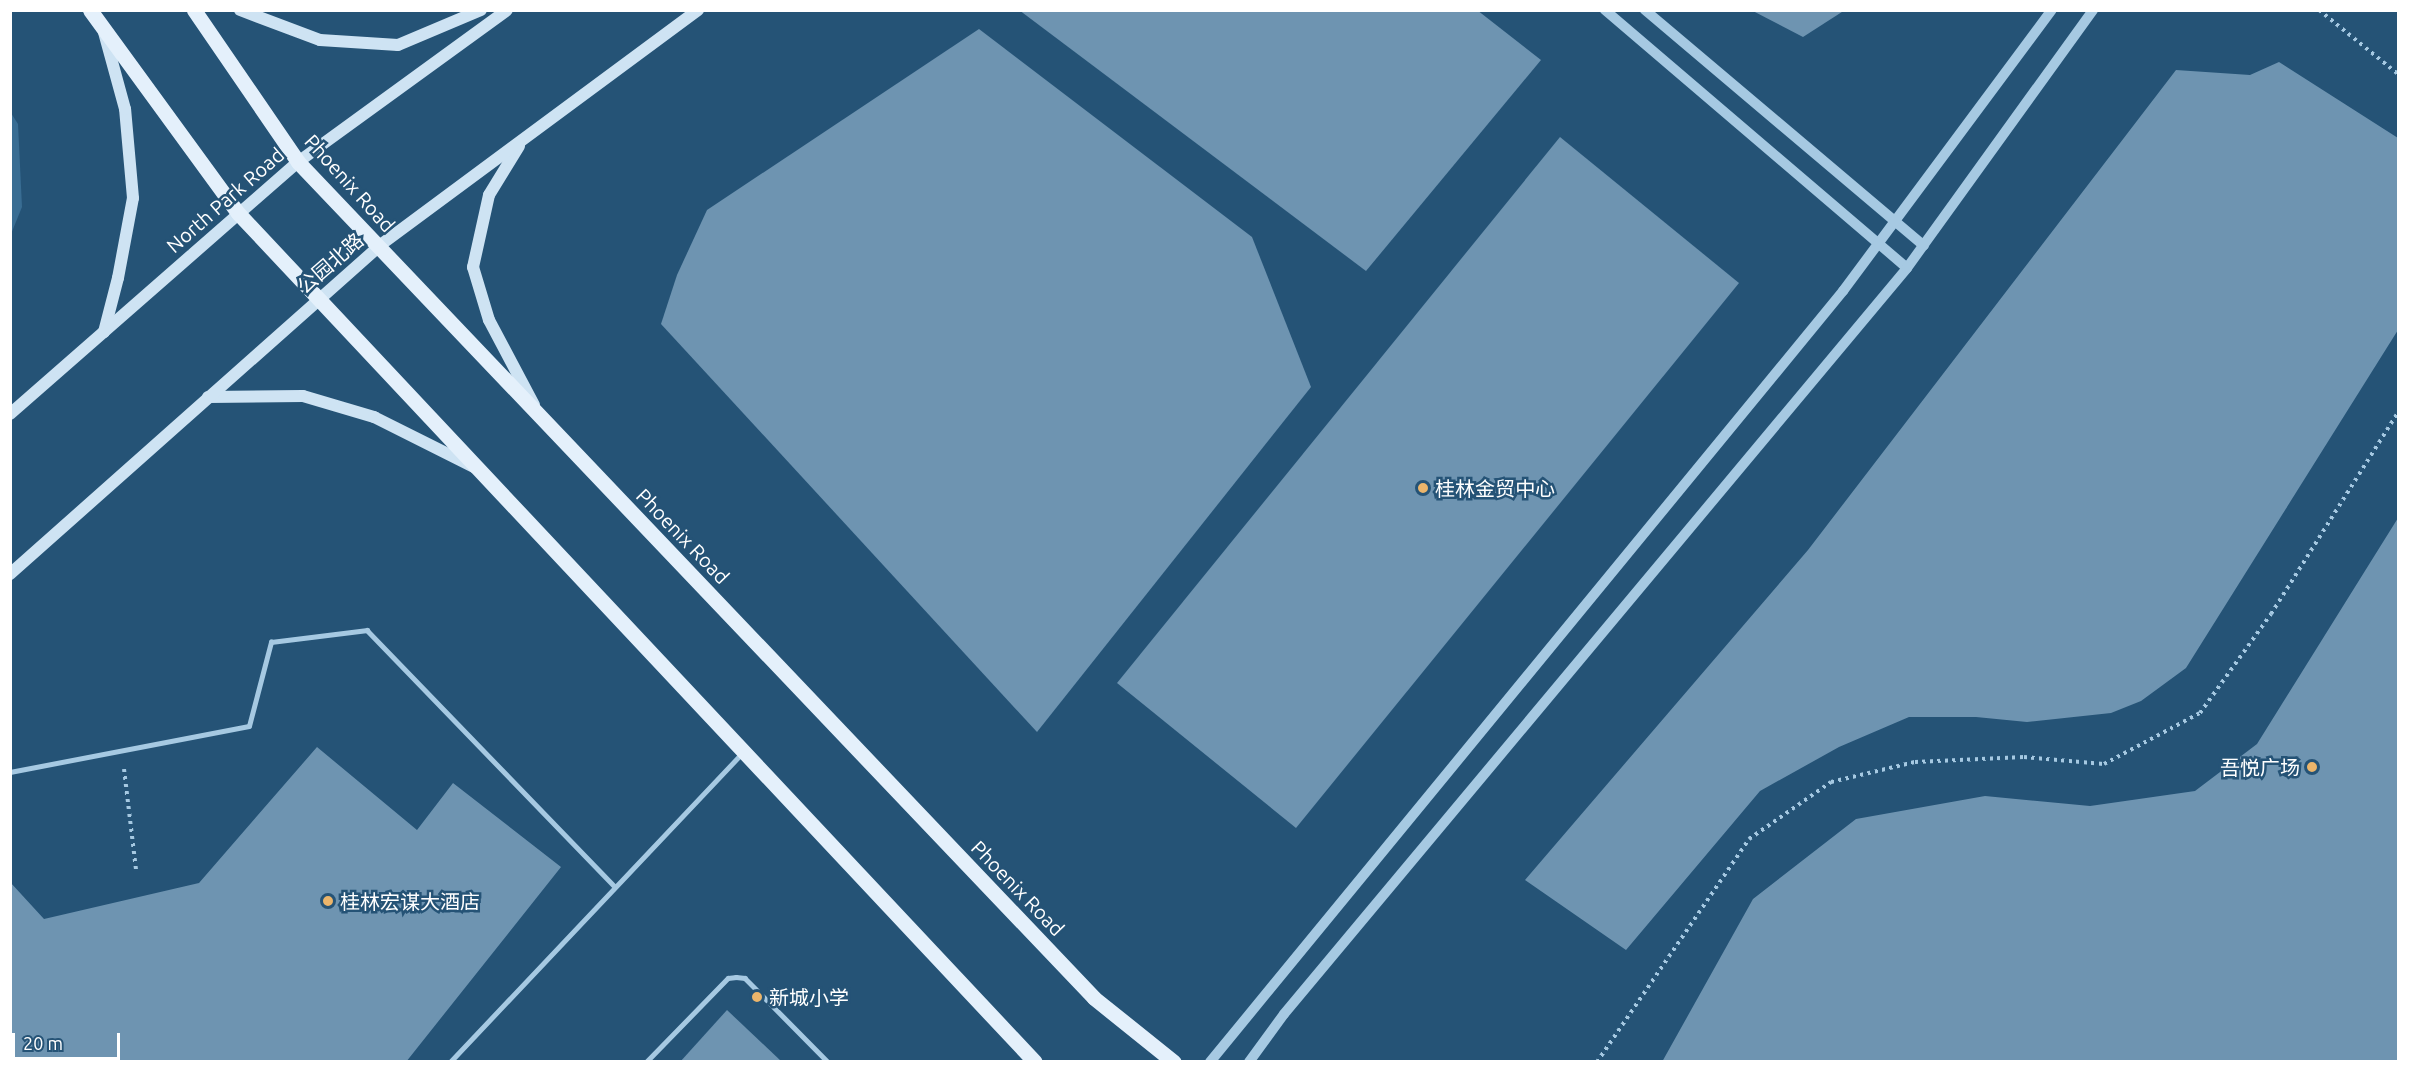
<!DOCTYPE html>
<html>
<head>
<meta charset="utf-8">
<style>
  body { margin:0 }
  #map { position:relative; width:2409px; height:1072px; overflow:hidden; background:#255376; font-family:Ubuntu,"Noto Sans SC",sans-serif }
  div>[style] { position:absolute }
  .green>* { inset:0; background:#396d93 }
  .building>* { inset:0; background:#6e94b1 }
  .path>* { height:4px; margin-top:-2px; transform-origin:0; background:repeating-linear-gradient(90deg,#a6c9e2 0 3px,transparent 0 7.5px) }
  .service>* { height:4.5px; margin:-2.25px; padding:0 2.25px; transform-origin:2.25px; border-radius:2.25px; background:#a6c9e2 }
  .tertiary>* { height:10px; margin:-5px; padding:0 5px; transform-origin:5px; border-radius:5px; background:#a6c9e2 }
  .secondary>* { height:12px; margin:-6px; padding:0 6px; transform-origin:6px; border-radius:6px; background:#cee3f3 }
  .primary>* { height:15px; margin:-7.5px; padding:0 7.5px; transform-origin:7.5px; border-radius:7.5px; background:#e4f0fb }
  .dots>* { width:16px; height:16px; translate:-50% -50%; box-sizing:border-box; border:3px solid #255376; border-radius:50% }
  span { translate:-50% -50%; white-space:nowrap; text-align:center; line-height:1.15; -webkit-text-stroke:5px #255376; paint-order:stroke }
  .street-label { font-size:20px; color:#fff }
  .poi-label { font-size:20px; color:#fff }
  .left { translate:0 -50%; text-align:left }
  .right { translate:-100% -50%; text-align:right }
  .frame { position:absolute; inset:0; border:12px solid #fff; pointer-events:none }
  .scale { position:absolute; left:12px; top:1033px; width:108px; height:27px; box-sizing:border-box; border:3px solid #fff; border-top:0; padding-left:8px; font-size:18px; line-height:21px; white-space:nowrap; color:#fff; -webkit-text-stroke:4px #255376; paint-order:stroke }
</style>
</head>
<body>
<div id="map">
  <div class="green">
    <i style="clip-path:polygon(11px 113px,18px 124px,22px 207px,11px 234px)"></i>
  </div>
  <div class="building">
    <i style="clip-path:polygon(1019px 10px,1477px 10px,1541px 60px,1366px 271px)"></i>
    <i style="clip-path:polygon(1751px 10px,1845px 10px,1803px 37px)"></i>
    <i style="clip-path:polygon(979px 29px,1252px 237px,1311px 387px,1037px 732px,661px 324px,677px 275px,707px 210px)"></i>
    <i style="clip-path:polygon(2279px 62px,2398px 138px,2398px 330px,2186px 668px,2141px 701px,2111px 713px,2027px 722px,1976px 717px,1909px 717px,1839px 747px,1760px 791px,1626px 950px,1525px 880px,1808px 550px,2176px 70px,2250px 75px)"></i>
    <i style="clip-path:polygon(1560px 137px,1739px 283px,1296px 828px,1117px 683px)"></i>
    <i style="clip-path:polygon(2398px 518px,2398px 1062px,1662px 1062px,1753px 899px,1856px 819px,1985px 796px,2090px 806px,2195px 791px,2257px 744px)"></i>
    <i style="clip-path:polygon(317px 747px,417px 830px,453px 783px,561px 867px,406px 1062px,10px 1062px,10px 882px,44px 919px,199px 883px)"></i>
    <i style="clip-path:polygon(727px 1010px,782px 1062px,680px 1062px)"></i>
  </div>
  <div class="path">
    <i style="left:2319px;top:10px;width:102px;rotate:39deg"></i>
    <i style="left:124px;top:769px;width:102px;rotate:83.2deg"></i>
    <i style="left:1597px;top:1062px;width:270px;rotate:-55.7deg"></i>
    <i style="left:1749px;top:839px;width:100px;rotate:-34.8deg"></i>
    <i style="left:1831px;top:782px;width:86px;rotate:-13.4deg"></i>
    <i style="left:1915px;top:762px;width:109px;rotate:-2.6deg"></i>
    <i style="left:2024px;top:757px;width:80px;rotate:5deg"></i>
    <i style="left:2104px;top:764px;width:109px;rotate:-28deg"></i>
    <i style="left:2200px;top:713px;width:122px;rotate:-54.4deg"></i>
    <i style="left:2271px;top:614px;width:239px;rotate:-57.8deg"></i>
  </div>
  <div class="service">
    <i style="left:10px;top:772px;width:243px;rotate:-10.9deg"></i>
    <i style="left:249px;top:726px;width:87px;rotate:-75.3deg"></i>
    <i style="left:271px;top:642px;width:97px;rotate:-7.1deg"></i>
    <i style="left:367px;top:630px;width:357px;rotate:46deg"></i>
    <i style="left:450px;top:1062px;width:424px;rotate:-46.6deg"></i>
    <i style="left:646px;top:1062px;width:117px;rotate:-45.7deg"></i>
    <i style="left:728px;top:978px;width:8px;rotate:-7deg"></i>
    <i style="left:736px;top:977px;width:9px;rotate:6deg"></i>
    <i style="left:745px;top:978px;width:118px;rotate:45.3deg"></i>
  </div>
  <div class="tertiary">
    <i style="left:1605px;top:10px;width:397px;rotate:40.5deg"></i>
    <i style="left:1645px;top:10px;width:365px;rotate:40.2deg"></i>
    <i style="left:1210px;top:1062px;width:998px;rotate:-50.61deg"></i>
    <i style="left:1843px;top:291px;width:350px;rotate:-53.4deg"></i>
    <i style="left:1249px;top:1062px;width:59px;rotate:-53.9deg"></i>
    <i style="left:1284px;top:1014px;width:972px;rotate:-50.13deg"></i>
    <i style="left:1907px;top:268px;width:318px;rotate:-54.2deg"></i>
  </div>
  <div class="secondary">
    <i style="left:240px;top:10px;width:85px;rotate:20.6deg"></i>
    <i style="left:320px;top:40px;width:78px;rotate:3.7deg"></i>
    <i style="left:398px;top:45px;width:90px;rotate:-22.9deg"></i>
    <i style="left:519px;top:146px;width:57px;rotate:121.5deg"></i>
    <i style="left:489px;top:195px;width:74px;rotate:102.5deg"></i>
    <i style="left:473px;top:267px;width:55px;rotate:73.2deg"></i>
    <i style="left:489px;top:320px;width:96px;rotate:62.1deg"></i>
    <i style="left:104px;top:332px;width:56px;rotate:-75.5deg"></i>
    <i style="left:118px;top:278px;width:81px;rotate:-79.4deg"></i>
    <i style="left:133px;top:198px;width:89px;rotate:-95.1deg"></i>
    <i style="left:125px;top:109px;width:80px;rotate:-105.3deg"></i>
    <i style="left:208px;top:397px;width:95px;rotate:-0.6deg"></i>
    <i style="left:303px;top:396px;width:74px;rotate:16.5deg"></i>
    <i style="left:374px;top:417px;width:112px;rotate:26.6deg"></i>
    <i style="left:10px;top:414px;width:383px;rotate:-41.2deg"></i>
    <i style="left:298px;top:162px;width:258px;rotate:-36deg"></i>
    <i style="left:10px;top:574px;width:494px;rotate:-41.6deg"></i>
    <i style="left:379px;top:246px;width:397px;rotate:-36.5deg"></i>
  </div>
  <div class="primary">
    <i style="left:90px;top:10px;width:251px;rotate:53.9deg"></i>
    <i style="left:238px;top:213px;width:1164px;rotate:46.81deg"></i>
    <i style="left:194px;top:10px;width:184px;rotate:55.6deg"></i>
    <i style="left:298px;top:162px;width:1154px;rotate:46.4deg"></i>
    <i style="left:1094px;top:998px;width:102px;rotate:38.7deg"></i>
  </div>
  <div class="dots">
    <i style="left:1423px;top:488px;background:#ebb56b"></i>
    <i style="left:2312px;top:767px;background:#ebb56b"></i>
    <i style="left:328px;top:901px;background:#ebb56b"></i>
    <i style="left:757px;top:997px;background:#ebb56b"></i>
  </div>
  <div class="street-label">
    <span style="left:350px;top:183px;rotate:48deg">Phoenix Road</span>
    <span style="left:225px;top:200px;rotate:-41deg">North Park Road</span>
    <span style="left:330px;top:263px;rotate:-41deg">公园北路</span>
    <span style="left:683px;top:536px;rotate:46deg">Phoenix Road</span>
    <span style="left:1018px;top:888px;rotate:46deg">Phoenix Road</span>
  </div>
  <div class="poi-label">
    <span class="left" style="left:1435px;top:488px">桂林金贸中心</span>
    <span class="right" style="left:2300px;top:767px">吾悦广场</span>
    <span class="left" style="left:340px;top:901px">桂林宏谋大酒店</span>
    <span class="left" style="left:769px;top:997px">新城小学</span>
  </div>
  <div class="frame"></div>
  <div class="scale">20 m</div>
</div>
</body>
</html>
